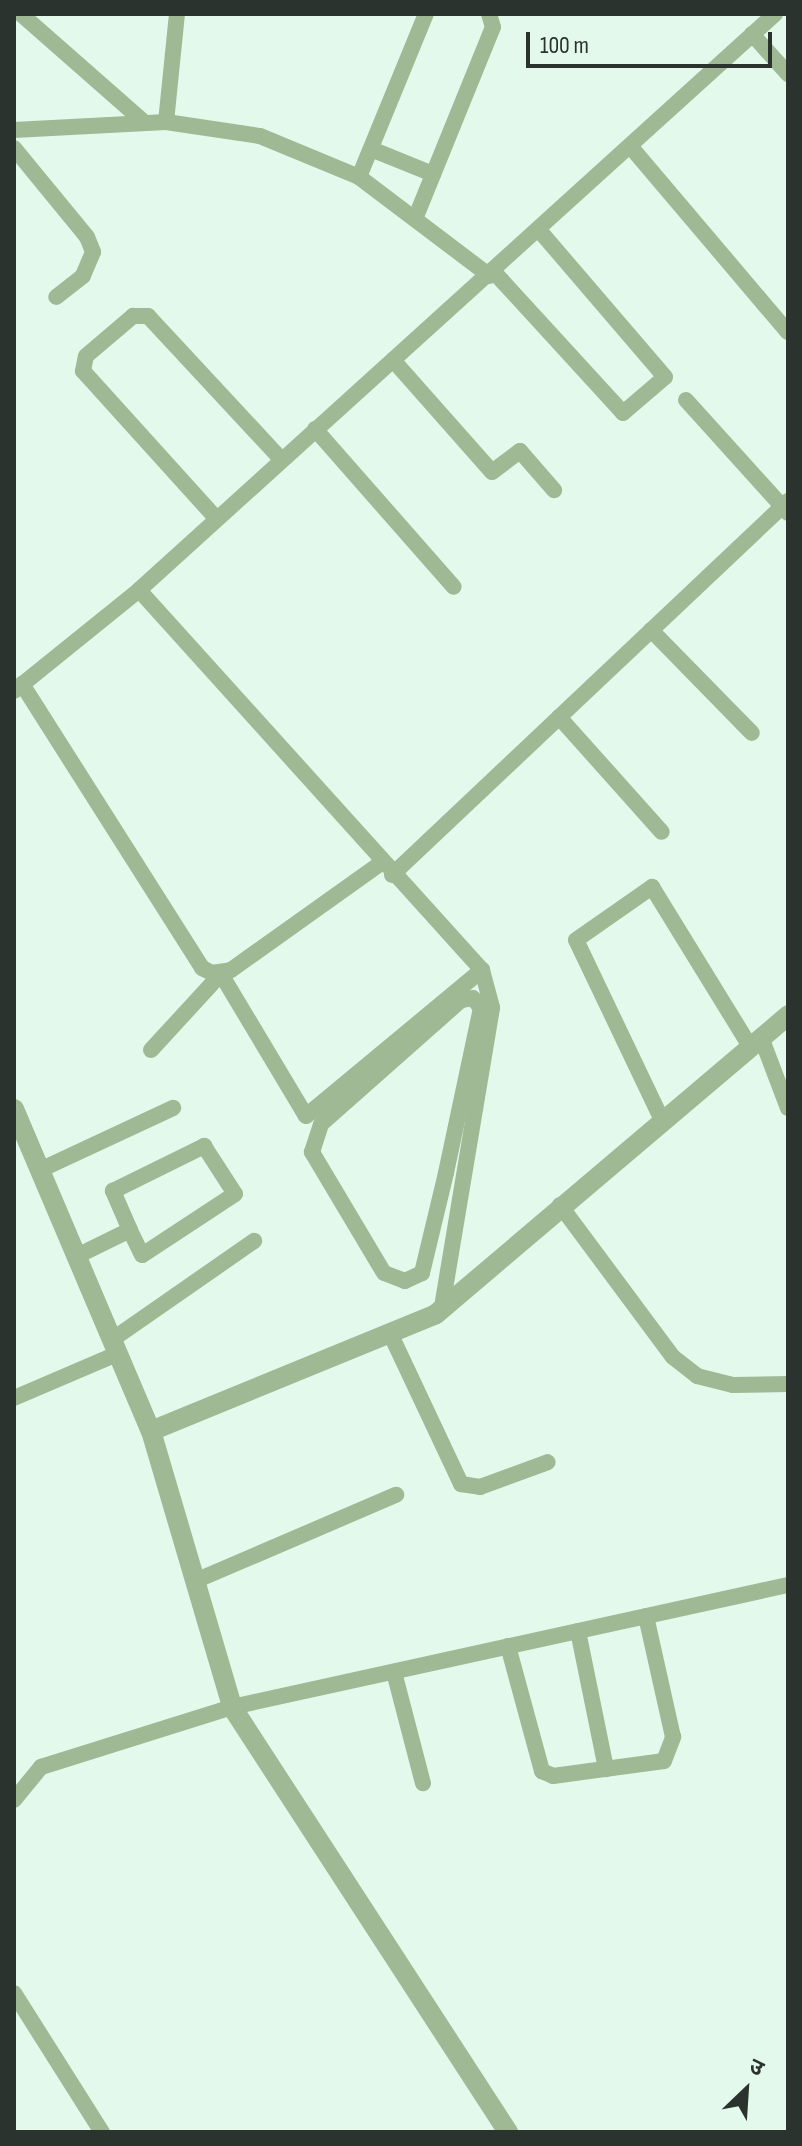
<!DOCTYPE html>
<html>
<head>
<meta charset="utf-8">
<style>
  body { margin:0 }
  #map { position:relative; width:802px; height:2146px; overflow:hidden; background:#e3f9eb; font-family:"Sofia Sans Condensed","Noto Sans Devanagari",sans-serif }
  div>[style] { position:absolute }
  .minor>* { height:16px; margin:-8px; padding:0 8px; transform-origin:8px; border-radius:8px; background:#9eb994 }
  .tertiary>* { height:20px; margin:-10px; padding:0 10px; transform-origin:10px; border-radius:10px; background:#9eb994 }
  span { translate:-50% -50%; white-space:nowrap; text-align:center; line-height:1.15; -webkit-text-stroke:8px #e3f9eb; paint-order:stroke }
  .frame { position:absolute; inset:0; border:16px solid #2b332e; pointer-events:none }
  .north { position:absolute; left:706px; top:2050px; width:80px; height:80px; -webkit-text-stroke:6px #e3f9eb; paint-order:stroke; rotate:25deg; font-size:22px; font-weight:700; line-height:32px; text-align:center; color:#2b332e }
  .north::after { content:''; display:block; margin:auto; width:28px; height:36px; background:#2b332e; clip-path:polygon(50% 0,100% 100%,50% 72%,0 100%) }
  .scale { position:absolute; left:526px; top:32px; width:246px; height:36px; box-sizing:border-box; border:4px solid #2b332e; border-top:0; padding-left:10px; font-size:24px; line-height:28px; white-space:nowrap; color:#2b332e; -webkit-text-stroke:6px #e3f9eb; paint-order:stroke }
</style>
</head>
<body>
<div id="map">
  <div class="minor">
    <i style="left:21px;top:14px;width:164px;rotate:41.3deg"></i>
    <i style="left:752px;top:34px;width:54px;rotate:48deg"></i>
    <i style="left:166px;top:122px;width:109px;rotate:-84.2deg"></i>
    <i style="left:14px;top:130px;width:152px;rotate:-3deg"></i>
    <i style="left:166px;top:122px;width:95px;rotate:8.5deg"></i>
    <i style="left:260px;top:136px;width:107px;rotate:22.5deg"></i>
    <i style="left:359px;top:177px;width:164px;rotate:37.1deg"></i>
    <i style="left:630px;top:146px;width:244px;rotate:49.7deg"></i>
    <i style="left:14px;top:148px;width:115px;rotate:50.6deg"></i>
    <i style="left:87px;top:237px;width:16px;rotate:68deg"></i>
    <i style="left:93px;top:252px;width:26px;rotate:113deg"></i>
    <i style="left:83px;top:276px;width:34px;rotate:142deg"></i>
    <i style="left:371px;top:149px;width:67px;rotate:22deg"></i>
    <i style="left:359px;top:177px;width:176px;rotate:-67.7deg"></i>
    <i style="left:415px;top:219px;width:207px;rotate:-67.9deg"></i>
    <i style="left:493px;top:27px;width:14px;rotate:-107deg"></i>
    <i style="left:494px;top:272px;width:191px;rotate:47.5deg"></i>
    <i style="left:623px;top:413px;width:55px;rotate:-40.6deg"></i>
    <i style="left:665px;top:377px;width:194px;rotate:-130.6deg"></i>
    <i style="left:393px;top:360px;width:149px;rotate:48.5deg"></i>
    <i style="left:492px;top:472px;width:35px;rotate:-37deg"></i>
    <i style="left:520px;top:451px;width:52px;rotate:48.9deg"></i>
    <i style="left:686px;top:400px;width:152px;rotate:47.9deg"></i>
    <i style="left:315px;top:429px;width:210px;rotate:48.7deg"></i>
    <i style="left:215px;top:517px;width:197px;rotate:-132.1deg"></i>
    <i style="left:83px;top:371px;width:15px;rotate:-79deg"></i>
    <i style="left:86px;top:356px;width:62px;rotate:-40.4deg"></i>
    <i style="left:133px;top:316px;width:15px"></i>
    <i style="left:148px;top:316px;width:195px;rotate:47.1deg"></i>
    <i style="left:139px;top:590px;width:512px;rotate:47.93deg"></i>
    <i style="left:482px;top:970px;width:39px;rotate:75deg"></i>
    <i style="left:492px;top:1008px;width:304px;rotate:99.5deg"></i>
    <i style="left:651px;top:630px;width:144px;rotate:45.6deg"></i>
    <i style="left:22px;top:684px;width:336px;rotate:57.6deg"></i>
    <i style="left:202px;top:968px;width:11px;rotate:27deg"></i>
    <i style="left:212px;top:973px;width:19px;rotate:-9deg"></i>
    <i style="left:231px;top:970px;width:184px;rotate:-35.5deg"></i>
    <i style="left:14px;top:691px;width:161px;rotate:-38.9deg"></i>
    <i style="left:139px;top:590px;width:858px;rotate:-42.17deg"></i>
    <i style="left:559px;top:717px;width:154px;rotate:48.2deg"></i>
    <i style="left:392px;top:875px;width:545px;rotate:-43.36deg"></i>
    <i style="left:473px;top:998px;width:13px;rotate:51deg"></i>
    <i style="left:481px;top:1008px;width:169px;rotate:102deg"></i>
    <i style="left:446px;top:1173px;width:103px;rotate:103.5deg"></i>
    <i style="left:422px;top:1273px;width:19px;rotate:155deg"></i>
    <i style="left:405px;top:1281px;width:22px;rotate:-159deg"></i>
    <i style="left:384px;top:1273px;width:141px;rotate:-120.8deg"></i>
    <i style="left:312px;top:1152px;width:29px;rotate:-72deg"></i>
    <i style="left:321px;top:1124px;width:187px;rotate:-41.5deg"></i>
    <i style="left:461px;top:1000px;width:12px;rotate:-9deg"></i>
    <i style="left:761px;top:1037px;width:76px;rotate:69.2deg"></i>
    <i style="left:151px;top:1050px;width:103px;rotate:-47.4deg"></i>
    <i style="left:221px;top:974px;width:165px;rotate:59.1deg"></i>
    <i style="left:306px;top:1116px;width:229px;rotate:-39.7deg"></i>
    <i style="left:661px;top:1118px;width:197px;rotate:-115.5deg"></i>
    <i style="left:576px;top:940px;width:93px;rotate:-34.9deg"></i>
    <i style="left:652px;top:887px;width:187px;rotate:58.4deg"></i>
    <i style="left:40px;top:1170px;width:147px;rotate:-25deg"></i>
    <i style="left:560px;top:1205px;width:189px;rotate:53.4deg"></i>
    <i style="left:673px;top:1357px;width:31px;rotate:38deg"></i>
    <i style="left:697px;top:1376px;width:37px;rotate:14deg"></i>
    <i style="left:733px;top:1385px;width:55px;rotate:-1deg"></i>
    <i style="left:77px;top:1256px;width:59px;rotate:-26.1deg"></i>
    <i style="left:130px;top:1230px;width:43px;rotate:-113.6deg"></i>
    <i style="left:113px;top:1191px;width:102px;rotate:-26.3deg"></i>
    <i style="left:204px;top:1146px;width:57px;rotate:57.1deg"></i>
    <i style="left:235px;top:1194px;width:111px;rotate:146.7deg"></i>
    <i style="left:142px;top:1255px;width:28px;rotate:-116deg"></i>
    <i style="left:390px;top:1333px;width:167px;rotate:64.8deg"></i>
    <i style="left:461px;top:1484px;width:19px;rotate:9deg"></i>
    <i style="left:480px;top:1487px;width:72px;rotate:-20.2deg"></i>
    <i style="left:113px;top:1339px;width:172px;rotate:-34.8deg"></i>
    <i style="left:14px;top:1398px;width:114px;rotate:-23.2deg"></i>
    <i style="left:195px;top:1581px;width:219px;rotate:-23.2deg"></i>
    <i style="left:578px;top:1631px;width:141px;rotate:78.5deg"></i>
    <i style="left:508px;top:1646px;width:130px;rotate:74.8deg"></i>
    <i style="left:542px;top:1771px;width:12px;rotate:24deg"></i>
    <i style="left:553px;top:1776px;width:112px;rotate:-7.7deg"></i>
    <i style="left:664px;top:1761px;width:26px;rotate:-69deg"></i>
    <i style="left:673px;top:1737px;width:124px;rotate:-102.6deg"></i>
    <i style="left:394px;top:1672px;width:115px;rotate:75.4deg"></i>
    <i style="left:14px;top:1800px;width:43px;rotate:-50.7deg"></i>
    <i style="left:41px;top:1767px;width:200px;rotate:-17.4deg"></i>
    <i style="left:232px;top:1707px;width:569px;rotate:-12.38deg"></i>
    <i style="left:14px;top:1993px;width:165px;rotate:57.7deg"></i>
  </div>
  <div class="tertiary">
    <i style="left:14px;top:1109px;width:350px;rotate:67deg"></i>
    <i style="left:151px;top:1431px;width:288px;rotate:73.6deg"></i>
    <i style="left:232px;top:1707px;width:507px;rotate:57deg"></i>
    <i style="left:151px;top:1431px;width:308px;rotate:-22.3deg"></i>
    <i style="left:436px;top:1314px;width:462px;rotate:-40.3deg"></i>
  </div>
  <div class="frame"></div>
  <div class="north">उ</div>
  <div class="scale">100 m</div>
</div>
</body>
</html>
